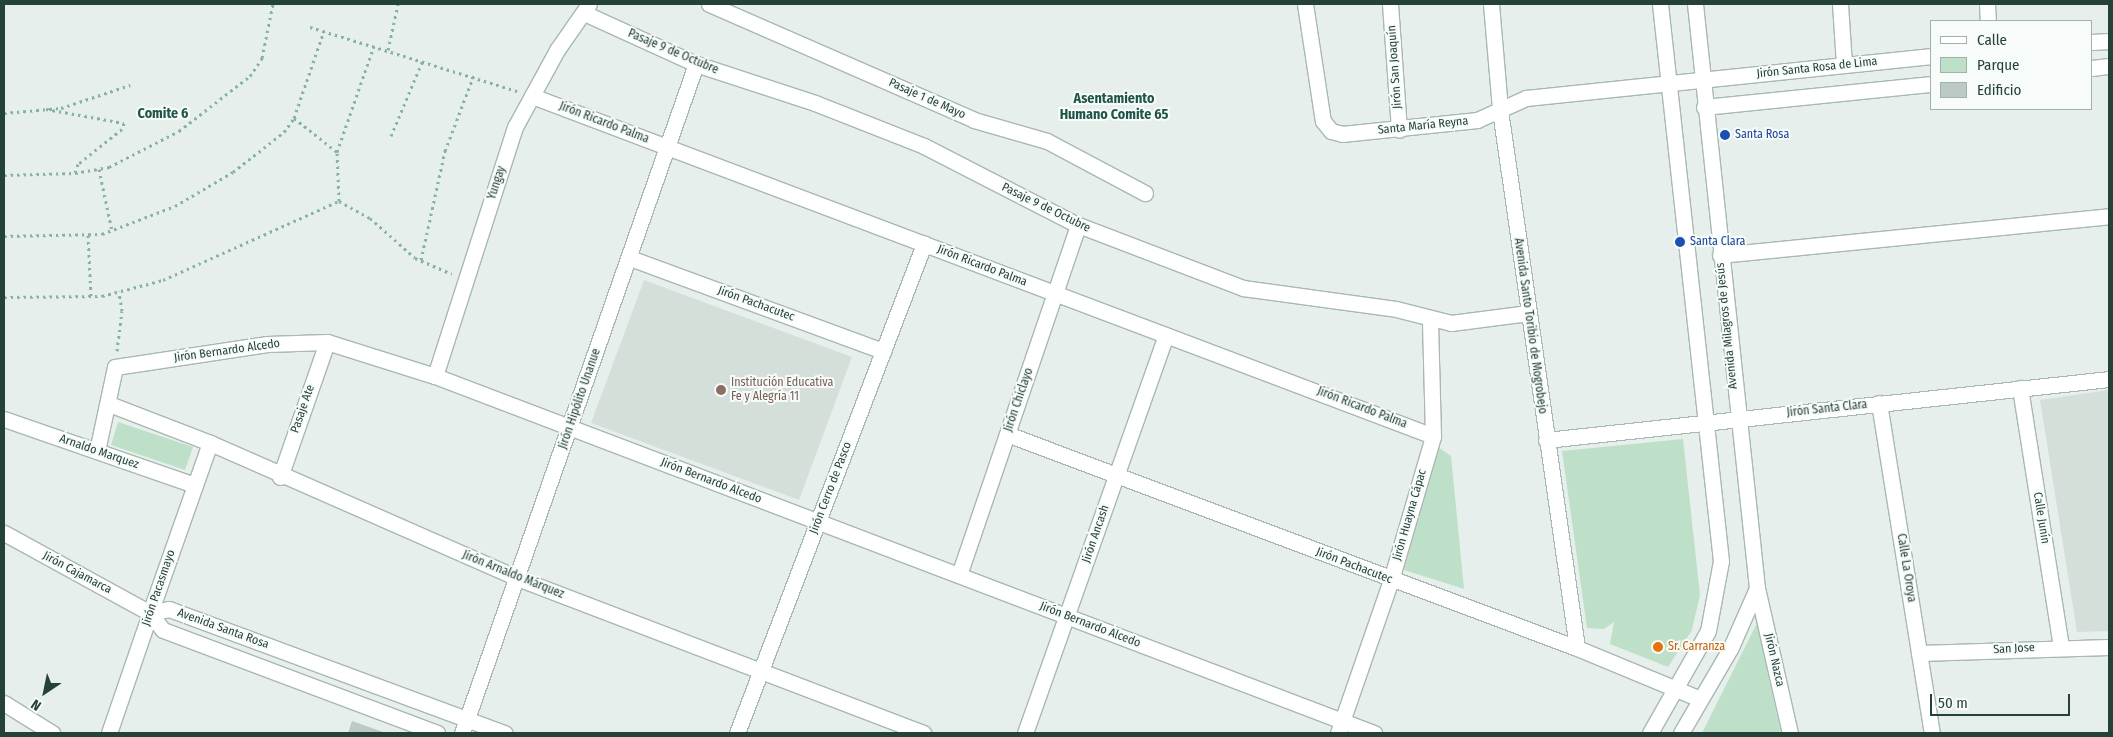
<!DOCTYPE html>
<html>
<head>
<meta charset="utf-8">
<style>
  body { margin:0 }
  #map { position:relative; width:2113px; height:737px; overflow:hidden; background:#e6efeb; font-family:"Fira Sans Condensed",sans-serif }
  div>[style] { position:absolute }
  .built>* { inset:0; background:#d4dfda }
  .green>* { inset:0; background:#bfe0c8 }
  .building>* { inset:0; background:#bbcac4 }
  .path>* { height:3px; margin-top:-1.5px; transform-origin:0; background:repeating-linear-gradient(90deg,#86b3a5 0 2.5px,transparent 0 6.5px) }
  .roads { filter:drop-shadow(1px 0 #a8b8b2) drop-shadow(-1px 0 #a8b8b2) drop-shadow(0 1px #a8b8b2) drop-shadow(0 -1px #a8b8b2) }
  .minor>* { height:15px; margin:-7.5px; padding:0 7.5px; transform-origin:7.5px; border-radius:7.5px; background:#fff }
  .tertiary>* { height:15px; margin:-7.5px; padding:0 7.5px; transform-origin:7.5px; border-radius:7.5px; background:#fff }
  .dots>* { width:14px; height:14px; translate:-50% -50%; box-sizing:border-box; border:2px solid #f7fbf9; border-radius:50% }
  span { translate:-50% -50%; white-space:nowrap; text-align:center; line-height:1.15; -webkit-text-stroke:4px #f7fbf9; paint-order:stroke }
  .street-label { font-size:12px; color:#24423a }
  .transit-label { font-size:12px; color:#164399 }
  .left { translate:0 -50%; text-align:left }
  .education-label { font-size:12px; color:#785e54 }
  .food-label { font-size:12px; color:#c56008 }
  .neighbourhood-label { font-size:14px; color:#1f5548; font-weight:700 }
  .frame { position:absolute; inset:0; border:5px solid #24423a; pointer-events:none }
  .legend { position:absolute; left:1930px; top:20px; width:162px; height:90px; box-sizing:border-box; background:#f7fbf9; border:1px solid #a3b1ad; margin:0; padding:6px 9px; list-style:none; font-size:15px; color:#24423a }
  .legend li { display:flex; align-items:center; gap:10px; height:25px }
  .legend b { width:25px; border:1px solid #a3b1ad }
  .north { position:absolute; left:20px; top:667px; width:50px; height:50px; -webkit-text-stroke:4px #f7fbf9; paint-order:stroke; rotate:214deg; font-size:14px; font-weight:700; line-height:20px; text-align:center; color:#24423a }
  .north::after { content:''; display:block; margin:auto; width:18px; height:22px; background:#24423a; clip-path:polygon(50% 0,100% 100%,50% 72%,0 100%) }
  .scale { position:absolute; left:1930px; top:694px; width:140px; height:22px; box-sizing:border-box; border:2px solid #24423a; border-top:0; padding-left:6px; font-size:15px; line-height:18px; white-space:nowrap; color:#24423a; -webkit-text-stroke:4px #f7fbf9; paint-order:stroke }
</style>
</head>
<body>
<div id="map">
  <div class="built">
    <i style="clip-path:polygon(644px 280px,852px 357px,799px 500px,591px 423px)"></i>
    <i style="clip-path:polygon(2109px 390px,2109px 631px,2077px 632px,2040px 400px)"></i>
  </div>
  <div class="green">
    <i style="clip-path:polygon(118px 422px,193px 447px,185px 470px,111px 445px)"></i>
    <i style="clip-path:polygon(1683px 439px,1700px 595px,1692px 630px,1668px 667px,1610px 644px,1614px 622px,1604px 629px,1587px 628px,1562px 451px)"></i>
    <i style="clip-path:polygon(1438px 447px,1451px 456px,1464px 589px,1404px 570px)"></i>
    <i style="clip-path:polygon(1757px 623px,1781px 733px,1702px 733px)"></i>
  </div>
  <div class="building">
    <i style="clip-path:polygon(352px 721px,386px 733px,348px 733px)"></i>
  </div>
  <div class="path">
    <i style="left:310px;top:27px;width:217px;rotate:17.2deg"></i>
    <i style="left:388px;top:50px;width:47px;rotate:-77.7deg"></i>
    <i style="left:46px;top:109px;width:79px;rotate:10.2deg"></i>
    <i style="left:124px;top:123px;width:6px;rotate:108deg"></i>
    <i style="left:122px;top:129px;width:56px;rotate:141.5deg"></i>
    <i style="left:78px;top:164px;width:9px;rotate:108deg"></i>
    <i style="left:4px;top:113px;width:57px;rotate:-5deg"></i>
    <i style="left:61px;top:108px;width:73px;rotate:-18.4deg"></i>
    <i style="left:294px;top:118px;width:55px;rotate:38.3deg"></i>
    <i style="left:391px;top:136px;width:82px;rotate:-67.2deg"></i>
    <i style="left:99px;top:169px;width:63px;rotate:78.2deg"></i>
    <i style="left:4px;top:175px;width:71px;rotate:-1.6deg"></i>
    <i style="left:75px;top:173px;width:35px;rotate:-10deg"></i>
    <i style="left:109px;top:167px;width:79px;rotate:-27.2deg"></i>
    <i style="left:179px;top:131px;width:90px;rotate:-37.8deg"></i>
    <i style="left:250px;top:76px;width:22px;rotate:-56deg"></i>
    <i style="left:262px;top:58px;width:55px;rotate:-78.5deg"></i>
    <i style="left:339px;top:201px;width:35px;rotate:29deg"></i>
    <i style="left:370px;top:218px;width:60px;rotate:41.6deg"></i>
    <i style="left:415px;top:258px;width:40px;rotate:23.4deg"></i>
    <i style="left:88px;top:235px;width:61px;rotate:87.2deg"></i>
    <i style="left:4px;top:236px;width:98px;rotate:-1.2deg"></i>
    <i style="left:102px;top:234px;width:78px;rotate:-21deg"></i>
    <i style="left:175px;top:206px;width:67px;rotate:-30.4deg"></i>
    <i style="left:233px;top:172px;width:65px;rotate:-38.1deg"></i>
    <i style="left:284px;top:132px;width:17px;rotate:-54deg"></i>
    <i style="left:294px;top:118px;width:92px;rotate:-71deg"></i>
    <i style="left:421px;top:260px;width:112px;rotate:-77.6deg"></i>
    <i style="left:445px;top:151px;width:81px;rotate:-69.1deg"></i>
    <i style="left:4px;top:297px;width:98px;rotate:-0.6deg"></i>
    <i style="left:102px;top:296px;width:63px;rotate:-14.7deg"></i>
    <i style="left:163px;top:280px;width:193px;rotate:-24.2deg"></i>
    <i style="left:339px;top:201px;width:49px;rotate:-92.3deg"></i>
    <i style="left:337px;top:152px;width:112px;rotate:-70.8deg"></i>
    <i style="left:117px;top:351px;width:40px;rotate:-82.9deg"></i>
    <i style="left:122px;top:311px;width:20px;rotate:-99deg"></i>
  </div>
  <div class="roads">
    <div class="minor">
      <i style="left:709px;top:4px;width:289px;rotate:23.6deg"></i>
      <i style="left:974px;top:120px;width:76px;rotate:16deg"></i>
      <i style="left:1047px;top:141px;width:111px;rotate:28deg"></i>
      <i style="left:1305px;top:4px;width:118px;rotate:81.3deg"></i>
      <i style="left:1323px;top:121px;width:13px;rotate:51deg"></i>
      <i style="left:1331px;top:131px;width:11px;rotate:15deg"></i>
      <i style="left:1342px;top:134px;width:136px;rotate:-5.9deg"></i>
      <i style="left:1477px;top:120px;width:54px;rotate:-24.2deg"></i>
      <i style="left:1526px;top:98px;width:408px;rotate:-5.9deg"></i>
      <i style="left:1390px;top:4px;width:126px;rotate:85.9deg"></i>
      <i style="left:1491px;top:4px;width:106px;rotate:85.1deg"></i>
      <i style="left:1500px;top:110px;width:543px;rotate:81.85deg"></i>
      <i style="left:1840px;top:4px;width:61px;rotate:86.2deg"></i>
      <i style="left:1987px;top:4px;width:17px;rotate:87deg"></i>
      <i style="left:584px;top:13px;width:123px;rotate:24.5deg"></i>
      <i style="left:696px;top:64px;width:125px;rotate:18.1deg"></i>
      <i style="left:815px;top:103px;width:117px;rotate:21.5deg"></i>
      <i style="left:924px;top:146px;width:173px;rotate:27.2deg"></i>
      <i style="left:1078px;top:225px;width:177px;rotate:20.9deg"></i>
      <i style="left:1243px;top:288px;width:154px;rotate:7.8deg"></i>
      <i style="left:1396px;top:309px;width:57px;rotate:14.3deg"></i>
      <i style="left:1451px;top:323px;width:78px;rotate:-7.4deg"></i>
      <i style="left:2092px;top:42px;width:17px;rotate:-3deg"></i>
      <i style="left:2092px;top:68px;width:17px;rotate:-7deg"></i>
      <i style="left:532px;top:96px;width:963px;rotate:20.67deg"></i>
      <i style="left:1704px;top:107px;width:229px;rotate:-5.8deg"></i>
      <i style="left:1720px;top:255px;width:391px;rotate:-5.7deg"></i>
      <i style="left:630px;top:258px;width:270px;rotate:20.2deg"></i>
      <i style="left:435px;top:376px;width:262px;rotate:-72.2deg"></i>
      <i style="left:515px;top:127px;width:88px;rotate:-61.4deg"></i>
      <i style="left:557px;top:50px;width:56px;rotate:-55.2deg"></i>
      <i style="left:2020px;top:388px;width:262px;rotate:81deg"></i>
      <i style="left:1879px;top:403px;width:334px;rotate:80.9deg"></i>
      <i style="left:109px;top:404px;width:108px;rotate:21.1deg"></i>
      <i style="left:210px;top:443px;width:335px;rotate:23.7deg"></i>
      <i style="left:517px;top:578px;width:435px;rotate:20.9deg"></i>
      <i style="left:4px;top:419px;width:202px;rotate:19.1deg"></i>
      <i style="left:1007px;top:434px;width:609px;rotate:20.58deg"></i>
      <i style="left:1577px;top:648px;width:133px;rotate:22.5deg"></i>
      <i style="left:1546px;top:440px;width:566px;rotate:-6.18deg"></i>
      <i style="left:97px;top:451px;width:86px;rotate:-77.9deg"></i>
      <i style="left:115px;top:367px;width:154px;rotate:-8.6deg"></i>
      <i style="left:267px;top:344px;width:60px;rotate:-1.9deg"></i>
      <i style="left:327px;top:342px;width:113px;rotate:17.5deg"></i>
      <i style="left:435px;top:376px;width:1005px;rotate:20.82deg"></i>
      <i style="left:280px;top:477px;width:143px;rotate:-70.8deg"></i>
      <i style="left:4px;top:533px;width:166px;rotate:28.7deg"></i>
      <i style="left:150px;top:613px;width:180px;rotate:-70.6deg"></i>
      <i style="left:959px;top:575px;width:370px;rotate:-71.2deg"></i>
      <i style="left:1757px;top:588px;width:149px;rotate:77.2deg"></i>
      <i style="left:1919px;top:653px;width:190px;rotate:-1.8deg"></i>
      <i style="left:4px;top:703px;width:57px;rotate:32deg"></i>
      <i style="left:462px;top:733px;width:709px;rotate:-70.72deg"></i>
      <i style="left:737px;top:733px;width:524px;rotate:-69.07deg"></i>
      <i style="left:1025px;top:733px;width:422px;rotate:-70.5deg"></i>
      <i style="left:1338px;top:733px;width:162px;rotate:-70.9deg"></i>
      <i style="left:1391px;top:580px;width:150px;rotate:-73.7deg"></i>
      <i style="left:1433px;top:436px;width:118px;rotate:-91.5deg"></i>
    </div>
    <div class="tertiary">
      <i style="left:150px;top:613px;width:19px;rotate:-12deg"></i>
      <i style="left:169px;top:609px;width:358px;rotate:20.3deg"></i>
      <i style="left:150px;top:613px;width:21px;rotate:53deg"></i>
      <i style="left:163px;top:630px;width:293px;rotate:20.6deg"></i>
      <i style="left:109px;top:733px;width:127px;rotate:-71.1deg"></i>
      <i style="left:1650px;top:733px;width:117px;rotate:-60.4deg"></i>
      <i style="left:1708px;top:631px;width:71px;rotate:-79.5deg"></i>
      <i style="left:1721px;top:561px;width:560px;rotate:-96.25deg"></i>
      <i style="left:1681px;top:733px;width:99px;rotate:-59.8deg"></i>
      <i style="left:1731px;top:647px;width:64px;rotate:-66.2deg"></i>
      <i style="left:1757px;top:588px;width:587px;rotate:-96.06deg"></i>
    </div>
  </div>
  <div class="dots">
    <i style="left:1725px;top:135px;background:#1a4fb4"></i>
    <i style="left:1680px;top:242px;background:#1a4fb4"></i>
    <i style="left:721px;top:390px;background:#8d6e63"></i>
    <i style="left:1658px;top:647px;background:#e8710a"></i>
  </div>
  <div class="street-label">
    <span style="left:673px;top:52px;rotate:23deg">Pasaje 9 de Octubre</span>
    <span style="left:1395px;top:67px;rotate:-94deg">Jirón San Joaquín</span>
    <span style="left:1817px;top:68px;rotate:-6deg">Jirón Santa Rosa de Lima</span>
    <span style="left:927px;top:99px;rotate:24deg">Pasaje 1 de Mayo</span>
    <span style="left:604px;top:123px;rotate:21deg">Jirón Ricardo Palma</span>
    <span style="left:1423px;top:126px;rotate:-6deg">Santa María Reyna</span>
    <span style="left:497px;top:183px;rotate:-72deg">Yungay</span>
    <span style="left:1046px;top:208px;rotate:26deg">Pasaje 9 de Octubre</span>
    <span style="left:982px;top:266px;rotate:21deg">Jirón Ricardo Palma</span>
    <span style="left:756px;top:304px;rotate:20deg">Jirón Pachacutec</span>
    <span style="left:1530px;top:326px;rotate:82deg">Avenida Santo Toribio de Mogrobejo</span>
    <span style="left:1727px;top:326px;rotate:-96deg">Avenida Milagros de Jesús</span>
    <span style="left:227px;top:351px;rotate:-8deg">Jirón Bernardo Alcedo</span>
    <span style="left:580px;top:399px;rotate:-71deg">Jirón Hipólito Unanue</span>
    <span style="left:1019px;top:400px;rotate:-71deg">Jirón Chiclayo</span>
    <span style="left:1362px;top:408px;rotate:21deg">Jirón Ricardo Palma</span>
    <span style="left:303px;top:409px;rotate:-71deg">Pasaje Ate</span>
    <span style="left:1827px;top:409px;rotate:-6deg">Jirón Santa Clara</span>
    <span style="left:99px;top:452px;rotate:19deg">Arnaldo Marquez</span>
    <span style="left:711px;top:481px;rotate:21deg">Jirón Bernardo Alcedo</span>
    <span style="left:831px;top:488px;rotate:-69deg">Jirón Cerro de Pasco</span>
    <span style="left:1410px;top:515px;rotate:-74deg">Jirón Huayna Cápac</span>
    <span style="left:2041px;top:518px;rotate:81deg">Calle Junín</span>
    <span style="left:1096px;top:534px;rotate:-71deg">Jirón Ancash</span>
    <span style="left:1354px;top:566px;rotate:21deg">Jirón Pachacutec</span>
    <span style="left:1906px;top:568px;rotate:81deg">Calle La Oroya</span>
    <span style="left:77px;top:573px;rotate:28deg">Jirón Cajamarca</span>
    <span style="left:513px;top:575px;rotate:22deg">Jirón Arnaldo Márquez</span>
    <span style="left:159px;top:588px;rotate:-71deg">Jirón Pacasmayo</span>
    <span style="left:1090px;top:625px;rotate:21deg">Jirón Bernardo Alcedo</span>
    <span style="left:223px;top:629px;rotate:20deg">Avenida Santa Rosa</span>
    <span style="left:2014px;top:649px;rotate:-3deg">San Jose</span>
    <span style="left:1774px;top:660px;rotate:77deg">Jirón Nazca</span>
  </div>
  <div class="transit-label">
    <span class="left" style="left:1735px;top:135px">Santa Rosa</span>
    <span class="left" style="left:1690px;top:242px">Santa Clara</span>
  </div>
  <div class="education-label">
    <span class="left" style="left:731px;top:390px">Institución Educativa<br>Fe y Alegría 11</span>
  </div>
  <div class="food-label">
    <span class="left" style="left:1668px;top:647px">Sr. Carranza</span>
  </div>
  <div class="neighbourhood-label">
    <span style="left:1114px;top:107px">Asentamiento<br>Humano Comite 65</span>
    <span style="left:163px;top:114px">Comite 6</span>
  </div>
  <div class="frame"></div>
  <ul class="legend">
  <li><b style="height:6px;background:#fff"></b>Calle</li>
  <li><b style="height:14px;background:#bfe0c8"></b>Parque</li>
  <li><b style="height:14px;background:#bbcac4"></b>Edificio</li>
  </ul>
  <div class="north">N</div>
  <div class="scale">50 m</div>
</div>
</body>
</html>
